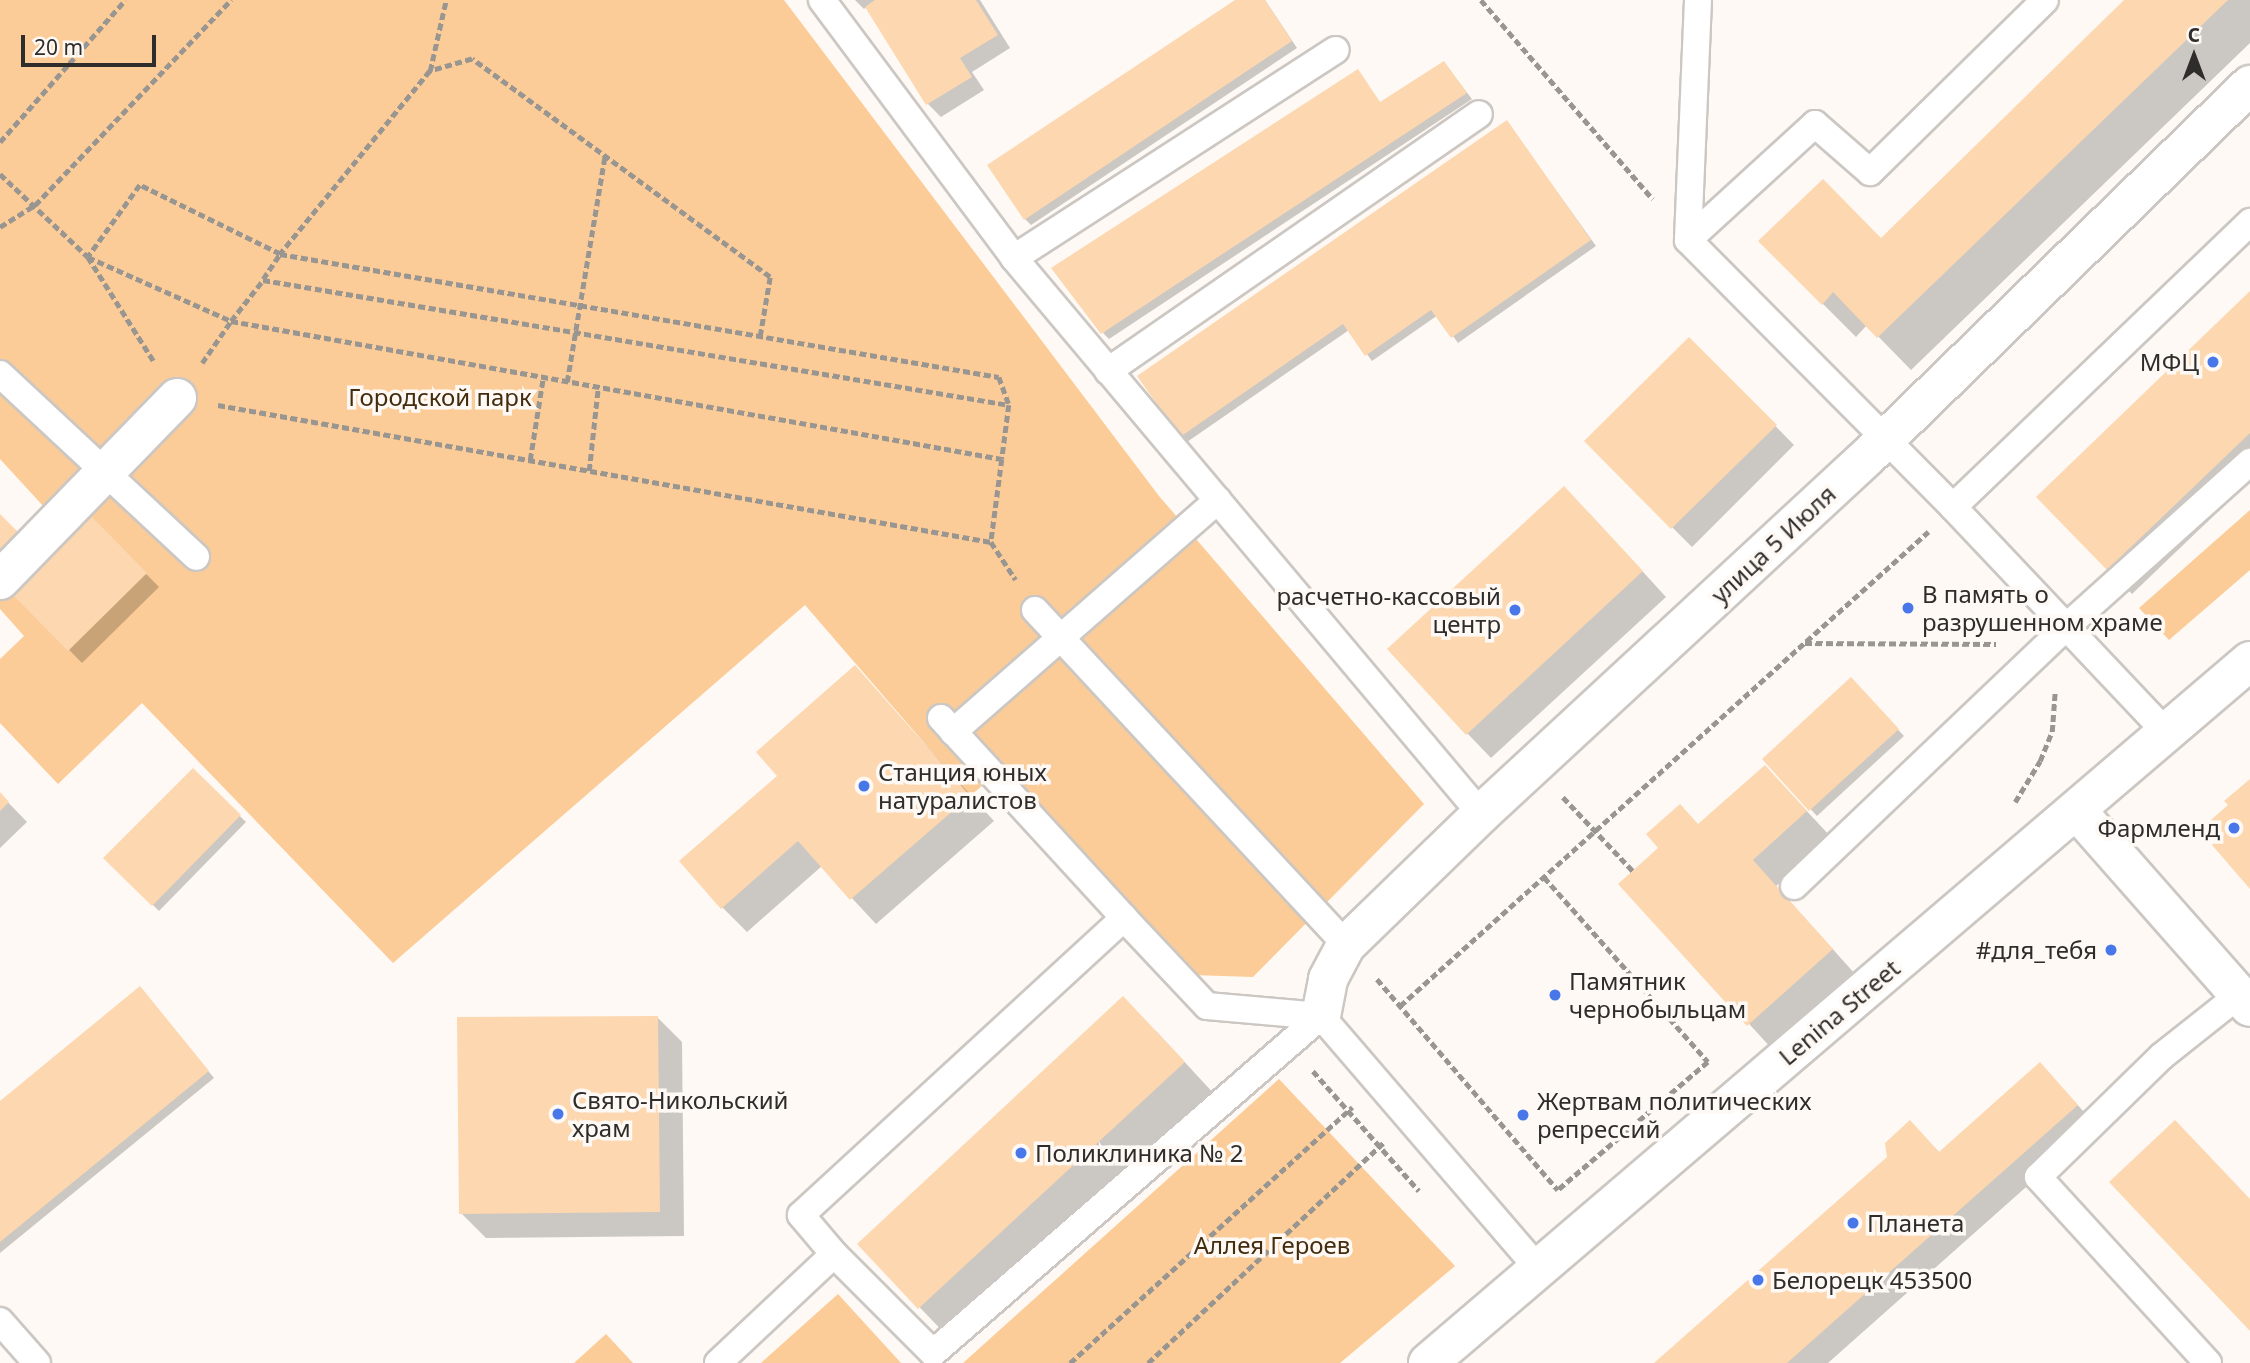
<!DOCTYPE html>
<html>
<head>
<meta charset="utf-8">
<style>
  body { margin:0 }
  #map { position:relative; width:2250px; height:1363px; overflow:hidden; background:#fef9f4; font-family:"Noto Sans",sans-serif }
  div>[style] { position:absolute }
  .green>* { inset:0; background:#fbcc97 }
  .shadow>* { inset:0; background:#0003 }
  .building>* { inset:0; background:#fcd7af }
  .path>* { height:4.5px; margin-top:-2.25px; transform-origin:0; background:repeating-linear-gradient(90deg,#999692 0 7px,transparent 0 10.5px) }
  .roads { filter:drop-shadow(2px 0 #ccc7c2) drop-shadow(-2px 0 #ccc7c2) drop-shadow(0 2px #ccc7c2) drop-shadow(0 -2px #ccc7c2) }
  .service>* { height:26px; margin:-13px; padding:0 13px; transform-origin:13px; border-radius:13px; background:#fff }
  .minor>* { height:38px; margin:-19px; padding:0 19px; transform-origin:19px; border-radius:19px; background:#fff }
  .tertiary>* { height:38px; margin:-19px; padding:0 19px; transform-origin:19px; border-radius:19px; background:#fff }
  .dots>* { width:19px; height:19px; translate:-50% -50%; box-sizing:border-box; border:4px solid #fef9f4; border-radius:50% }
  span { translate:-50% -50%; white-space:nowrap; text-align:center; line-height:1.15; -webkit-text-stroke:7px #fef9f4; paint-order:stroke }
  .poi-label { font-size:24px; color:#2f2d2b }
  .right { translate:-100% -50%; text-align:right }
  .left { translate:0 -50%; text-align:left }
  .park-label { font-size:24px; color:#442c0e }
  .street-label { font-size:24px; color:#2f2d2b }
  .north { position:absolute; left:2159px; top:21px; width:70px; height:70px; -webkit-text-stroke:5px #fef9f4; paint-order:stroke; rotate:0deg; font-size:19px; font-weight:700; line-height:28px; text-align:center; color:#2f2d2b }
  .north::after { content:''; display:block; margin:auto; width:24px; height:32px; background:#2f2d2b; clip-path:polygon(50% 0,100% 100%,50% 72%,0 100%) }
  .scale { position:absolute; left:21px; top:35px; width:135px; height:32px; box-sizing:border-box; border:4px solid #2f2d2b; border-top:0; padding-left:9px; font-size:21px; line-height:24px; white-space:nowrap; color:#2f2d2b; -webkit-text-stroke:5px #fef9f4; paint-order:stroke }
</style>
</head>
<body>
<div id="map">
  <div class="green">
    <i style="clip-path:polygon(0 0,784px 0,1159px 496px,1424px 804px,1253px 977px,1192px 975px,1002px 769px,970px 796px,805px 605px,393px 963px,142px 703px,58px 784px,0 723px,0 659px,24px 636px,0 609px,0 600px,67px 532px,0 459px)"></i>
    <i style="clip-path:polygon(2250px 510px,2250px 570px,2169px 640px,2139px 608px)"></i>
    <i style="clip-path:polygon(1279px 1079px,1455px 1266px,1340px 1363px,963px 1363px)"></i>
    <i style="clip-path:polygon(838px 1294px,901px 1363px,761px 1363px)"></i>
    <i style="clip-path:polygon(606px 1334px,633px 1363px,574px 1363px)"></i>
  </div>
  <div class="shadow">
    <i style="clip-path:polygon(855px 0,980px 0,1010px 48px,972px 72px,984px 90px,941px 117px,928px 104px,867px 7px,864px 9px)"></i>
    <i style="clip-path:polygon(1239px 0,1265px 0,1297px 48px,1031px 225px,1025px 219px)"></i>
    <i style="clip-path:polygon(2126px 0,2250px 0,2250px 43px,1911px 370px,1867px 325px,1856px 337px,1760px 241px,1881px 240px)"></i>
    <i style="clip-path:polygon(1444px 63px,1472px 99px,1109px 339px,1103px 333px,1358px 72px,1381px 104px)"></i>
    <i style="clip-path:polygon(1507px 122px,1596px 246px,1458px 343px,1438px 315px,1372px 361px,1349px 330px,1187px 442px,1181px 436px)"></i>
    <i style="clip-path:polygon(2250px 293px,2250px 481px,2132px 594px,2108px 569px)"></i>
    <i style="clip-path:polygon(1689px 339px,1794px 445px,1692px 547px,1586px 441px)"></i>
    <i style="clip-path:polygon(1589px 513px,1666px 597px,1491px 758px,1467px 733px)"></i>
    <i style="clip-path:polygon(92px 519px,159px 587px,82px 663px,15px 595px)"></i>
    <i style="clip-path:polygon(855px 667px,994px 821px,876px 924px,822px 866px,747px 932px,722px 907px,779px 776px)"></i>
    <i style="clip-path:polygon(1851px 680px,1904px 736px,1817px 816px,1764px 759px)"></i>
    <i style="clip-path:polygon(193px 770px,246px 822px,159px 911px,106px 858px)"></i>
    <i style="clip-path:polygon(1789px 792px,1831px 837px,1776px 886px,1856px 975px,1773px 1050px,1621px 884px,1699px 826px)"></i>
    <i style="clip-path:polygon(0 794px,27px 822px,0 848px)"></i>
    <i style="clip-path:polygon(146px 995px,214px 1078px,0 1253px,0 1103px)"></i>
    <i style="clip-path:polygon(657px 1017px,682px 1042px,684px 1236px,486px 1238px,461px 1213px)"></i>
    <i style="clip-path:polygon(1156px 1031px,1216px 1096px,952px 1341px,859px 1244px)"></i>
    <i style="clip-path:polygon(2040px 1064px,2096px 1125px,1828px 1363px,1657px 1363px,1889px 1157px,1910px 1122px,1940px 1153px)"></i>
  </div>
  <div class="building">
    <i style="clip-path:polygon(875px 0,976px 0,998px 35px,960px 58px,972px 77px,926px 105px,865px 7px)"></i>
    <i style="clip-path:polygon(1235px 0,1265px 0,1292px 41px,1024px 220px,987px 165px)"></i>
    <i style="clip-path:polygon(2124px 0,2228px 0,1877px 338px,1833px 292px,1822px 305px,1758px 241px,1823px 179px,1881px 238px)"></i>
    <i style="clip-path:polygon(1444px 61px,1467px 93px,1101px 334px,1051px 268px,1358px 69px,1380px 102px)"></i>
    <i style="clip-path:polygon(1507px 120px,1591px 240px,1451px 338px,1431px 310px,1365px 356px,1343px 324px,1180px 437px,1137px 376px)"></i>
    <i style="clip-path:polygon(2250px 291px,2250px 433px,2107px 570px,2036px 497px)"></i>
    <i style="clip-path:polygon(1689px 337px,1777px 425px,1671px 529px,1584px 441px)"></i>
    <i style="clip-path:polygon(1564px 486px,1643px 571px,1466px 735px,1387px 649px)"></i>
    <i style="clip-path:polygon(0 514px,24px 538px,0 561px)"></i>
    <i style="clip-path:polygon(92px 517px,147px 573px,68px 651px,13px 595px)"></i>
    <i style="clip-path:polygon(855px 665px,970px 796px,850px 900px,798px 841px,721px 909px,679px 861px,777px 776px,756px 752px)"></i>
    <i style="clip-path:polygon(1851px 677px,1899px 729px,1809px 811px,1762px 759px)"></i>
    <i style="clip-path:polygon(1765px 765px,1807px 811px,1753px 860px,1833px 949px,1747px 1026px,1618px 884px,1658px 848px,1646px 834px,1680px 804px,1698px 824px)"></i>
    <i style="clip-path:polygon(193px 768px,241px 815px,152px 906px,103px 858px)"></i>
    <i style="clip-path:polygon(2250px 779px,2250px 889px,2212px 845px,2224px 835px,2211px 820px,2228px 805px,2224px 801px)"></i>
    <i style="clip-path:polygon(0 792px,9px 802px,0 811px)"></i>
    <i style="clip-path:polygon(140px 986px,209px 1071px,0 1242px,0 1101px)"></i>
    <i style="clip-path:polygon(1123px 996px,1185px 1062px,918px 1309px,857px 1244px)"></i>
    <i style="clip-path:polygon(658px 1016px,660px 1212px,459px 1214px,457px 1017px)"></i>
    <i style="clip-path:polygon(2040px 1062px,2078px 1105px,1787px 1363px,1654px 1363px,1887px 1157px,1885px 1143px,1910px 1120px,1939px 1152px)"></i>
    <i style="clip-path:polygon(2175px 1120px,2250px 1199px,2250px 1331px,2109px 1182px)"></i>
  </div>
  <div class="path">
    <i style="left:1481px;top:0;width:263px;rotate:49.2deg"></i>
    <i style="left:430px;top:71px;width:73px;rotate:-77.3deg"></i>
    <i style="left:0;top:142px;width:189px;rotate:-48.6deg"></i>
    <i style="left:0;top:174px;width:121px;rotate:43.3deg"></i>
    <i style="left:88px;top:257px;width:125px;rotate:57.7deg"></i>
    <i style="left:0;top:227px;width:41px;rotate:-32.2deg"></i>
    <i style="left:35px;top:205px;width:284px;rotate:-46.3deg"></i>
    <i style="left:263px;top:279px;width:30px;rotate:-56deg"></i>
    <i style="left:280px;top:254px;width:729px;rotate:9.71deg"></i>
    <i style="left:999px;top:377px;width:30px;rotate:70deg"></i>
    <i style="left:760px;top:336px;width:60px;rotate:-80.4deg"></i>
    <i style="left:770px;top:277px;width:369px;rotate:-143.8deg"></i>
    <i style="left:472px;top:59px;width:44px;rotate:164.1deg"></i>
    <i style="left:430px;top:71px;width:237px;rotate:129.3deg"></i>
    <i style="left:280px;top:254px;width:156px;rotate:-153.8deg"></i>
    <i style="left:140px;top:185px;width:89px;rotate:125.8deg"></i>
    <i style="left:88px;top:257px;width:157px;rotate:24.1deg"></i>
    <i style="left:231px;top:321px;width:52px;rotate:-52deg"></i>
    <i style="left:263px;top:280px;width:756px;rotate:9.51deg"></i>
    <i style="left:1009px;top:405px;width:54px;rotate:97.4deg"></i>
    <i style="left:202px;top:363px;width:51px;rotate:-55.4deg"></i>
    <i style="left:231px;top:321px;width:783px;rotate:10.15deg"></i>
    <i style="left:1002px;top:459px;width:84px;rotate:97.5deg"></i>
    <i style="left:567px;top:382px;width:229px;rotate:-80.5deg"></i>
    <i style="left:218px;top:405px;width:785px;rotate:10.05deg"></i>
    <i style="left:991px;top:542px;width:45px;rotate:56.7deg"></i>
    <i style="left:530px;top:460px;width:83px;rotate:-81deg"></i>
    <i style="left:589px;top:471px;width:83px;rotate:-83.8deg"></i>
    <i style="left:1805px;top:643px;width:191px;rotate:0.3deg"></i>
    <i style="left:1563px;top:797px;width:102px;rotate:46.6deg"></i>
    <i style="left:2015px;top:802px;width:48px;rotate:-58.6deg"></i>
    <i style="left:2040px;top:761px;width:31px;rotate:-68deg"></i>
    <i style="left:2052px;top:732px;width:41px;rotate:-85.8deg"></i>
    <i style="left:1544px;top:877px;width:247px;rotate:48.4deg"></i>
    <i style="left:1708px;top:1062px;width:197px;rotate:139.5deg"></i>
    <i style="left:1377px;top:979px;width:278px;rotate:49.4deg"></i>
    <i style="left:1400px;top:1006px;width:710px;rotate:-41.92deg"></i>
    <i style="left:1313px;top:1071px;width:160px;rotate:48.5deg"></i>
    <i style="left:1070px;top:1363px;width:381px;rotate:-42.2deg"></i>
    <i style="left:1148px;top:1363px;width:322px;rotate:-43.1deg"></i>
  </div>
  <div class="roads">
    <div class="service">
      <i style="left:822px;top:0;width:322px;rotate:53.3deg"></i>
      <i style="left:1014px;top:258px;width:726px;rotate:49.97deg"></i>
      <i style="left:1698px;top:0;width:240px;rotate:92.4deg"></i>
      <i style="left:1688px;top:240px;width:376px;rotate:45.2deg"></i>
      <i style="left:1953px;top:507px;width:310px;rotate:46.6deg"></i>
      <i style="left:1688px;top:240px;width:172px;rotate:-42.4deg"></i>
      <i style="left:1815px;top:124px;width:73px;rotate:41.1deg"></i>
      <i style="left:1870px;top:172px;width:245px;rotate:-44.5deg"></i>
      <i style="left:1014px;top:258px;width:383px;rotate:-32.9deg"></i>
      <i style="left:1108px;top:371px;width:451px;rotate:-34.7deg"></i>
      <i style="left:0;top:374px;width:268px;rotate:43deg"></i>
      <i style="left:1953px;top:507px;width:412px;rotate:-43.8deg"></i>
      <i style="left:1035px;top:610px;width:457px;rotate:47.1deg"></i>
      <i style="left:941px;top:718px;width:271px;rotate:47.5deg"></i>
      <i style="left:953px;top:732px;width:352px;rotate:-41.2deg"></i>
      <i style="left:1794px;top:886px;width:374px;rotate:-43.6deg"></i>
      <i style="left:2065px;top:628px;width:249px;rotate:-41.9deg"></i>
      <i style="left:1321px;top:1016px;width:514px;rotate:139.02deg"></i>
      <i style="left:933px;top:1353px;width:140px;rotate:-135deg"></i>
      <i style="left:834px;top:1254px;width:51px;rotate:-130.2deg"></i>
      <i style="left:801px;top:1215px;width:439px;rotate:-42.6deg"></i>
      <i style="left:1124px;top:918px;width:121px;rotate:46.7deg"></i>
      <i style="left:1207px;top:1006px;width:114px;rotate:5deg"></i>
      <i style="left:1321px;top:1016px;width:333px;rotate:49.3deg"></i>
      <i style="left:0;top:1321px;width:56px;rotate:48.6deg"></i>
      <i style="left:718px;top:1363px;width:159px;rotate:-43.2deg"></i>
      <i style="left:2208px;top:1363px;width:252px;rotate:-132.4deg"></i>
      <i style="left:2038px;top:1177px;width:173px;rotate:-44.3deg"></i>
      <i style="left:2162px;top:1056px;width:98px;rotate:-38.4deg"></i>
    </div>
    <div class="minor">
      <i style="left:0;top:580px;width:254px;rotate:-45.8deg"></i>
      <i style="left:1321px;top:1016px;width:38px;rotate:-79deg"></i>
      <i style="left:1328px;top:979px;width:38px;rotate:-62deg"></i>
      <i style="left:1346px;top:945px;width:188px;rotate:-44.1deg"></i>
      <i style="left:1481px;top:814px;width:526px;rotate:-42.76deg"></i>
      <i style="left:1867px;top:457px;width:534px;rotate:-44.17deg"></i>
    </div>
    <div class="tertiary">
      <i style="left:2077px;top:811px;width:261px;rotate:48.6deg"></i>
      <i style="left:1428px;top:1363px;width:1081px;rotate:-40.5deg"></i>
    </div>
  </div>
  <div class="dots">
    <i style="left:2213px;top:362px;background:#4877e9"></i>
    <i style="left:1908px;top:608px;background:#4877e9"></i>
    <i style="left:1515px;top:610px;background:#4877e9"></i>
    <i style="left:864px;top:786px;background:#4877e9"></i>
    <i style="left:2234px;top:828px;background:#4877e9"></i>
    <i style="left:2111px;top:950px;background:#4877e9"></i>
    <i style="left:1555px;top:995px;background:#4877e9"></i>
    <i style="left:558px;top:1114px;background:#4877e9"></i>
    <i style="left:1523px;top:1115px;background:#4877e9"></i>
    <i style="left:1021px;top:1153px;background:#4877e9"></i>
    <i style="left:1853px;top:1223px;background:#4877e9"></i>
    <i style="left:1758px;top:1280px;background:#4877e9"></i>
  </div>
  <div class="poi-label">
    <span class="right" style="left:2199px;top:362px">МФЦ</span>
    <span class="left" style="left:1922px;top:608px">В память о<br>разрушенном храме</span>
    <span class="right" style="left:1501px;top:610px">расчетно-кассовый<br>центр</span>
    <span class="left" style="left:878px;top:786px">Станция юных<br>натуралистов</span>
    <span class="right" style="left:2220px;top:828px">Фармленд</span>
    <span class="right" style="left:2097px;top:950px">#для_тебя</span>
    <span class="left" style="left:1569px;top:995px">Памятник<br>чернобыльцам</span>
    <span class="left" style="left:572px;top:1114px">Свято-Никольский<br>храм</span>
    <span class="left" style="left:1537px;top:1115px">Жертвам политических<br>репрессий</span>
    <span class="left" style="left:1035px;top:1153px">Поликлиника № 2</span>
    <span class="left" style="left:1867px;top:1223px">Планета</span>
    <span class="left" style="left:1772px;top:1280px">Белорецк 453500</span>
  </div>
  <div class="park-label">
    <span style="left:440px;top:397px">Городской парк</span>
    <span style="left:1272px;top:1245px">Аллея Героев</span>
  </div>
  <div class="street-label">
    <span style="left:1773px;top:544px;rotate:-43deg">улица 5 Июля</span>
    <span style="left:1839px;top:1012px;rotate:-40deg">Lenina Street</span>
  </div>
  <div class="north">С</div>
  <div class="scale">20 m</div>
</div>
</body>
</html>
